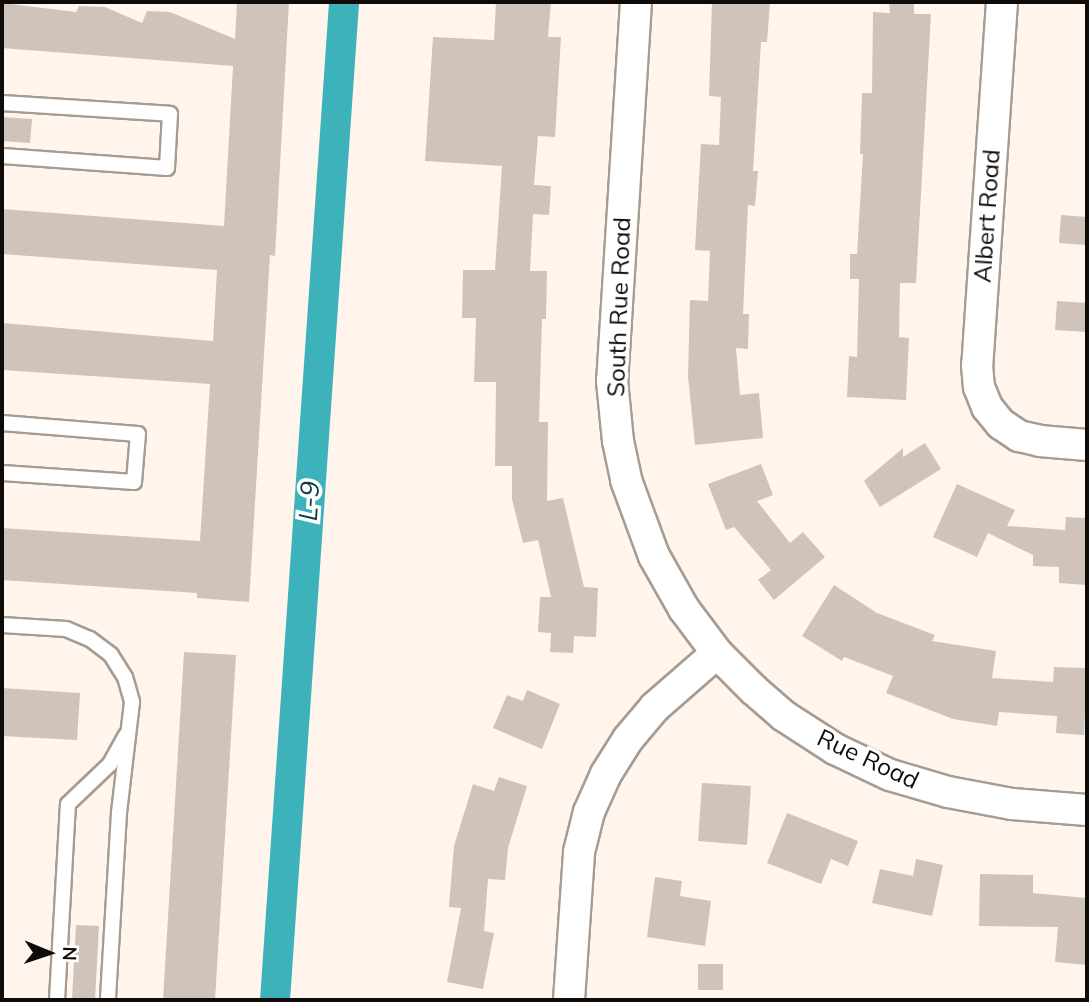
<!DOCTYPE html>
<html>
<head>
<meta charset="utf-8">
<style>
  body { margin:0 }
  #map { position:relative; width:1089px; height:1002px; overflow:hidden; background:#fff5ed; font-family:Mulish,sans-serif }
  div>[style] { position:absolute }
  .canal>* { height:30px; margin:-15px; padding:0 15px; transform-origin:15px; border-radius:15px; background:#3eb2ba }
  .building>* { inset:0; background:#d0c4ba }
  .roads { filter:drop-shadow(2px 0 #a79c92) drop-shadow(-2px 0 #a79c92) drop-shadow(0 2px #a79c92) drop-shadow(0 -2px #a79c92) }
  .lane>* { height:14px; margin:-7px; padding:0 7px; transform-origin:7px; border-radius:7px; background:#fff }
  .street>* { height:30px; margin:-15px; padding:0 15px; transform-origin:15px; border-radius:15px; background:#fff }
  span { translate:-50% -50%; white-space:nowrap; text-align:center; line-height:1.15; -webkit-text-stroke:7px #fff; paint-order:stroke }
  .street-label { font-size:24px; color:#0f0b08 }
  .water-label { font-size:26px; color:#073d41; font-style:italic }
  .frame { position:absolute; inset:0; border:4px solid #0f0b08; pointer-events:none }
  .north { position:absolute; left:14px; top:918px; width:70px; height:70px; -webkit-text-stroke:5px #fff; paint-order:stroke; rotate:92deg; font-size:19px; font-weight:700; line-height:28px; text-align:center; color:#0f0b08 }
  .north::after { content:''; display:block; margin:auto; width:24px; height:32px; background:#0f0b08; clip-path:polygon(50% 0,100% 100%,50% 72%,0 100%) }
</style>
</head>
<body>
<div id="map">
  <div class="canal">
    <i style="left:275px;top:1000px;width:1000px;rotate:-86.04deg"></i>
  </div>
  <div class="building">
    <i style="clip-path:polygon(237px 2px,289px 2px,275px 256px,270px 255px,249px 602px,197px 598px,197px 593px,2px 580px,2px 528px,200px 541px,210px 384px,2px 370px,2px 323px,213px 341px,217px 270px,2px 254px,2px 209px,224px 226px,233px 66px,2px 48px,2px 3px,76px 12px,79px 6px,105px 7px,142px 23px,147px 11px,170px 12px,235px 39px)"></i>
    <i style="clip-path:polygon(496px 2px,551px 2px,548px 37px,561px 37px,555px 137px,538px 136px,534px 185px,551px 186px,549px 215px,533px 214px,530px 271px,547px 271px,546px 319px,542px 319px,539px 422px,548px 422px,547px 501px,563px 498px,584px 587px,598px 588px,596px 637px,574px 636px,573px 653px,550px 652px,551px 633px,538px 632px,540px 597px,551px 597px,538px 540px,523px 543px,512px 499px,512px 466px,495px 466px,496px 382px,474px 382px,476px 318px,462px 318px,463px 270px,495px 270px,502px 166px,425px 161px,433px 37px,494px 40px)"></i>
    <i style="clip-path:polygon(712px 2px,770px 2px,767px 42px,761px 42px,753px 171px,758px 171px,755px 206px,748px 205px,743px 314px,749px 314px,748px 349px,736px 348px,740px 395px,759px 393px,763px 438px,695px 445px,688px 376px,690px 300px,708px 301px,710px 251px,695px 250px,701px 144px,719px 145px,721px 97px,709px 96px)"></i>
    <i style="clip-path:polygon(889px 2px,914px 3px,914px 14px,931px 14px,916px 283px,900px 283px,899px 337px,909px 338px,906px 400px,847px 397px,849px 356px,857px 357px,859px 279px,850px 279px,850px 254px,857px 254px,863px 154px,860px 154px,862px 93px,872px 93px,873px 12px,890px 13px)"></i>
    <i style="clip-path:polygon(2px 117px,32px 119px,30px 143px,2px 141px)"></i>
    <i style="clip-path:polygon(1061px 215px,1087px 217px,1087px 245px,1059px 243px)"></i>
    <i style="clip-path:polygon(1057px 301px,1087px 303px,1087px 332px,1055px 330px)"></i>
    <i style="clip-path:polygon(925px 443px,941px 469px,880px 507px,864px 481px,903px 448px,903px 457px)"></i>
    <i style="clip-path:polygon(761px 464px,773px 495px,757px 501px,790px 543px,803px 532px,825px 557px,774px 600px,758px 580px,771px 570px,734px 527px,726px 530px,708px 484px)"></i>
    <i style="clip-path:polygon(957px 484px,1015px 510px,1007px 526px,1065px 530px,1066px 517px,1087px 518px,1087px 585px,1059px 583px,1059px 567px,1033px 566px,1033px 555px,988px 533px,977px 557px,933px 537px)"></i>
    <i style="clip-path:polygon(834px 585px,877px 613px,935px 635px,932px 641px,996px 651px,992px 678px,1053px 682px,1054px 667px,1087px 668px,1084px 735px,1056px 733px,1057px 716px,999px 712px,997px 726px,953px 719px,886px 693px,893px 676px,844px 657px,842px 661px,802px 636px)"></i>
    <i style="clip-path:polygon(184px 652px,236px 655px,215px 1000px,163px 1000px)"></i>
    <i style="clip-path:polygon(2px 688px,80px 693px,77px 740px,2px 736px)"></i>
    <i style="clip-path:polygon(527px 690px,560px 704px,542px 749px,493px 728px,507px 695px,523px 701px)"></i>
    <i style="clip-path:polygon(499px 777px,527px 786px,508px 848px,505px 880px,488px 879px,484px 931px,494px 933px,483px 989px,447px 982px,461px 908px,449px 907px,454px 846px,473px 784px,494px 791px)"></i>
    <i style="clip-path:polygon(702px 783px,751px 786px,747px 845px,698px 841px)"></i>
    <i style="clip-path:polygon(787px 813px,858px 841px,848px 866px,831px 859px,821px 884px,767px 863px)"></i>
    <i style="clip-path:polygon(916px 859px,943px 865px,932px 916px,872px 903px,880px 869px,913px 876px)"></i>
    <i style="clip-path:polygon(980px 874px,1033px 875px,1033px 893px,1087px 898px,1087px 965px,1055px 962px,1058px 927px,979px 926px)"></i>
    <i style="clip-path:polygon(655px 877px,682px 881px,680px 896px,711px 901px,705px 946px,647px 937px)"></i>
    <i style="clip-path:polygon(76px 925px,99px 926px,95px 1000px,72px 999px)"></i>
    <i style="clip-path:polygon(698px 964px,723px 964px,723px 990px,698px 990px)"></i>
  </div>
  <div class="roads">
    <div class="lane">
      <i style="left:2px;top:103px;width:168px;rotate:3.7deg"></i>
      <i style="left:170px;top:114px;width:54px;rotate:93.2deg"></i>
      <i style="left:167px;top:168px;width:165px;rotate:-175.8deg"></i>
      <i style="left:2px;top:423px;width:136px;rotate:4.6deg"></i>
      <i style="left:138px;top:434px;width:48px;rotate:94.8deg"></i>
      <i style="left:134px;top:482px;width:132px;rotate:-176.1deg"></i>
      <i style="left:2px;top:625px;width:64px;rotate:3.6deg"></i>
      <i style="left:66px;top:629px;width:26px;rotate:23deg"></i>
      <i style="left:90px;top:639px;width:26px;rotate:37deg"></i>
      <i style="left:111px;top:655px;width:26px;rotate:58deg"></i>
      <i style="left:125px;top:677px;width:26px;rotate:74deg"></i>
      <i style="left:132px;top:702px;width:112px;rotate:96.7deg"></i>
      <i style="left:119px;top:813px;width:187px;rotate:93.4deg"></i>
      <i style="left:57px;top:1000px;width:196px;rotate:-86.8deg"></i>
      <i style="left:68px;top:804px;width:58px;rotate:-43.6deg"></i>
      <i style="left:110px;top:764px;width:33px;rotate:-61deg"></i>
    </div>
    <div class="street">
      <i style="left:636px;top:2px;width:380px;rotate:93.6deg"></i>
      <i style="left:612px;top:381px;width:60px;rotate:84.3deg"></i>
      <i style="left:618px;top:441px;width:40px;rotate:78deg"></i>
      <i style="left:626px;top:480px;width:81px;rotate:69.8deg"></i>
      <i style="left:654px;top:556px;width:61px;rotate:60.5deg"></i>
      <i style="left:684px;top:609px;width:55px;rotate:53.1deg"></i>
      <i style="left:717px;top:653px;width:52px;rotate:45deg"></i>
      <i style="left:754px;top:690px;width:40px;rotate:41deg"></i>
      <i style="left:784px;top:716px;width:61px;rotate:32.9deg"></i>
      <i style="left:835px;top:749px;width:61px;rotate:25.3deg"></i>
      <i style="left:890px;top:775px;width:60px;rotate:16.3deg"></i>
      <i style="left:948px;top:792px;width:65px;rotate:10.6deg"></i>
      <i style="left:1012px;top:804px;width:75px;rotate:4.6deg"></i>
      <i style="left:1002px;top:2px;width:364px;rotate:93.9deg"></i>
      <i style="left:977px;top:365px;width:22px;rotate:85deg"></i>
      <i style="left:979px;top:387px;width:22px;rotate:68deg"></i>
      <i style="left:987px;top:407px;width:22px;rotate:51deg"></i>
      <i style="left:1001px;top:424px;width:22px;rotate:34deg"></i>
      <i style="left:1019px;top:436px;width:22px;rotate:13deg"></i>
      <i style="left:1040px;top:441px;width:47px;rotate:4.9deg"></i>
      <i style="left:569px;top:1000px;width:148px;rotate:-86.1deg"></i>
      <i style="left:579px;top:852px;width:41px;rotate:-76deg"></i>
      <i style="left:589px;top:812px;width:42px;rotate:-65.9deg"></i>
      <i style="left:606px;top:774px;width:41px;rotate:-57.8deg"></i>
      <i style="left:628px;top:739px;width:42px;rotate:-49.8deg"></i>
      <i style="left:655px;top:707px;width:82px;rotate:-41.1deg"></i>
    </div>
  </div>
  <div class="street-label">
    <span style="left:987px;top:216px;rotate:-86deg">Albert Road</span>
    <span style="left:619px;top:307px;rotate:-88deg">South Rue Road</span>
    <span style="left:868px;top:759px;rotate:25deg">Rue Road</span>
  </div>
  <div class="water-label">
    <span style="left:309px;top:501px;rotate:-86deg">L-9</span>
  </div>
  <div class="frame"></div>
  <div class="north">N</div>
</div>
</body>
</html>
